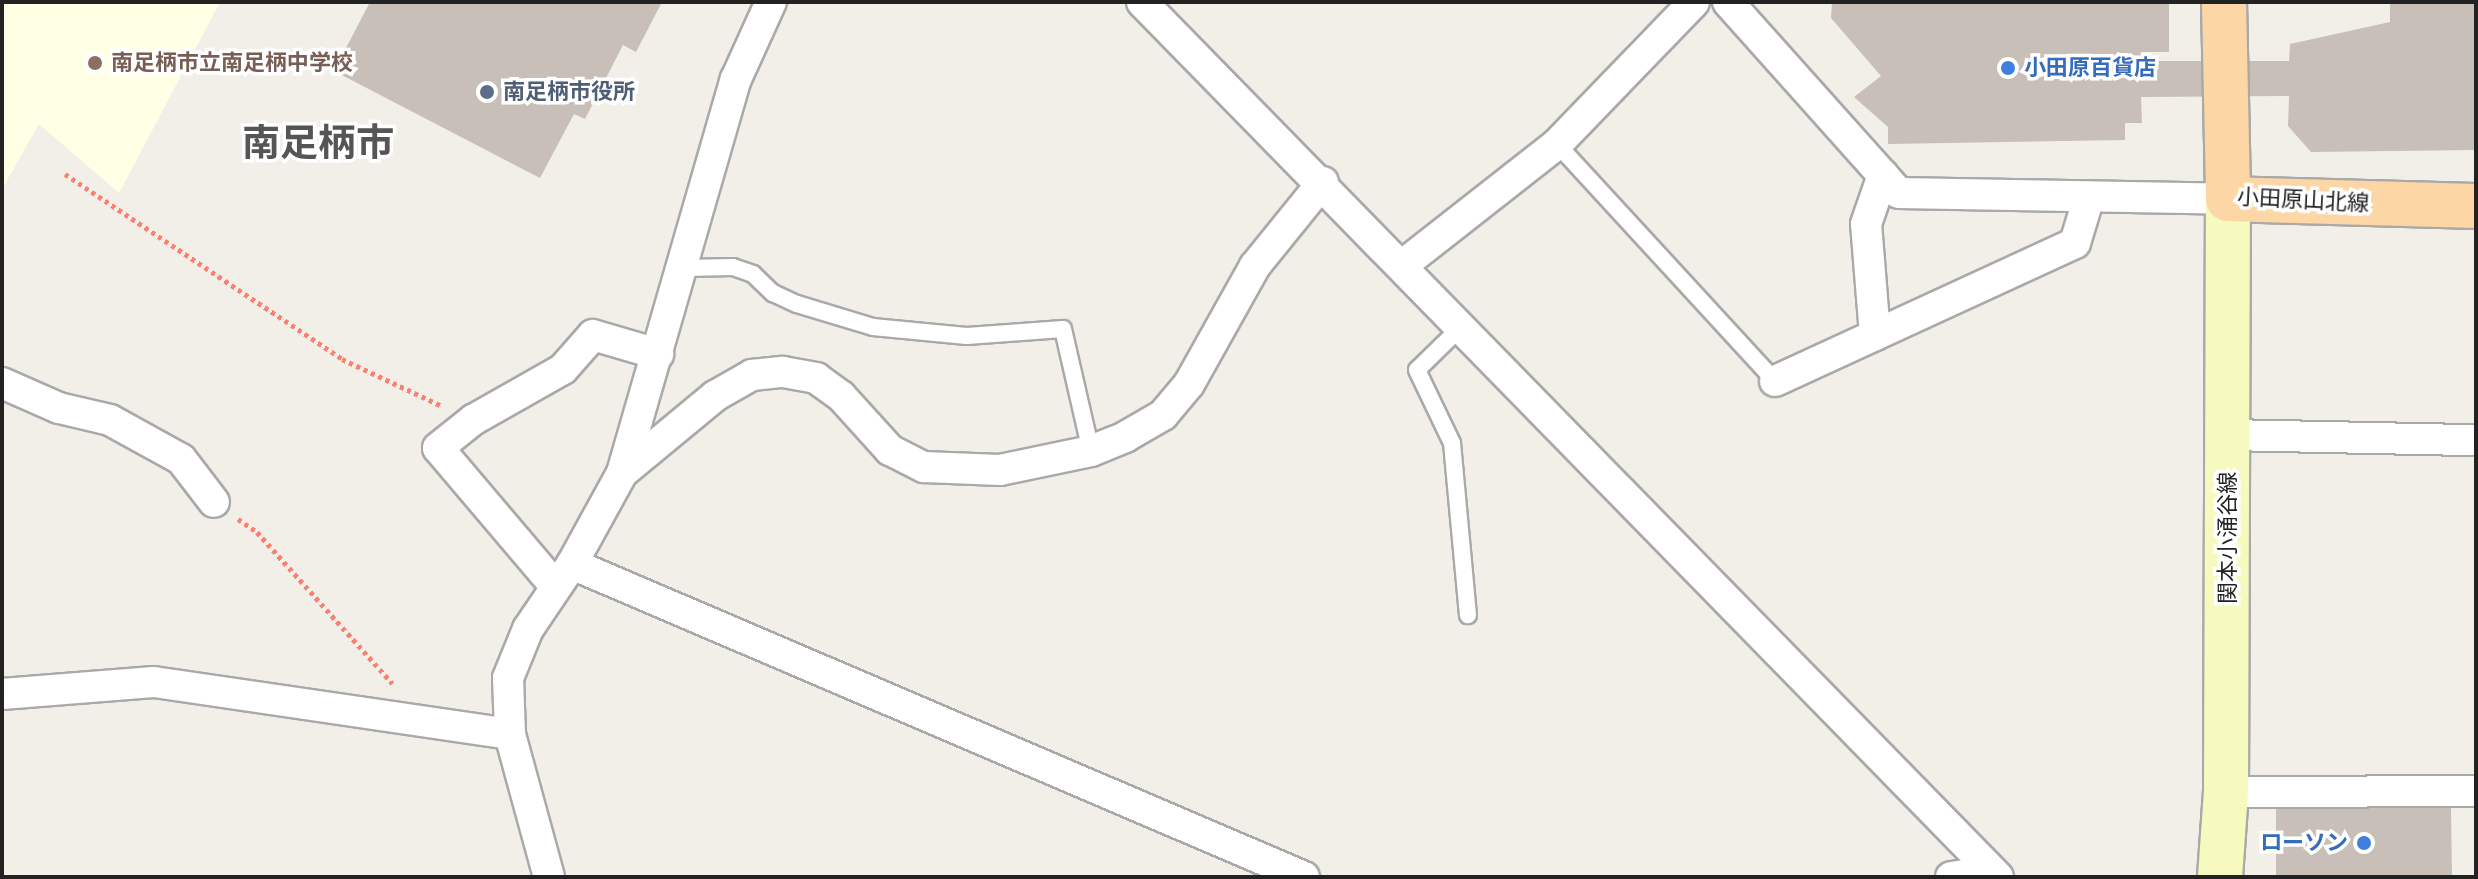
<!DOCTYPE html>
<html>
<head>
<meta charset="utf-8">
<style>
  body { margin:0 }
  #map { position:relative; width:2478px; height:879px; overflow:hidden; background:#f2efe9; font-family:"Public Sans","Noto Sans JP",sans-serif }
  div>[style] { position:absolute }
  .education>* { inset:0; background:#ffffe5 }
  .building>* { inset:0; background:#c7bfb8 }
  .path>* { height:5px; margin-top:-2.5px; transform-origin:0; background:repeating-linear-gradient(90deg,#fa8072 0 4px,transparent 0 8px) }
  .roads { filter:drop-shadow(2px 0 #a9a9a9) drop-shadow(-2px 0 #a9a9a9) drop-shadow(0 2px #a9a9a9) drop-shadow(0 -2px #a9a9a9) }
  .service>* { height:16px; margin:-8px; padding:0 8px; transform-origin:8px; border-radius:8px; background:#fff }
  .minor>* { height:30px; margin:-15px; padding:0 15px; transform-origin:15px; border-radius:15px; background:#fff }
  .secondary>* { height:44px; margin:-22px; padding:0 22px; transform-origin:22px; border-radius:22px; background:#f7fabf }
  .primary>* { height:44px; margin:-22px; padding:0 22px; transform-origin:22px; border-radius:22px; background:#fcd6a4 }
  .dots>* { width:22px; height:22px; translate:-50% -50%; box-sizing:border-box; border:4px solid #fff; border-radius:50% }
  span { translate:-50% -50%; white-space:nowrap; text-align:center; line-height:1.15; -webkit-text-stroke:7px #fff; paint-order:stroke }
  .education-label { font-size:22px; color:#785e54; font-weight:700 }
  .left { translate:0 -50%; text-align:left }
  .shop-label { font-size:22px; color:#366cbe; font-weight:700 }
  .right { translate:-100% -50%; text-align:right }
  .service-label { font-size:22px; color:#4e5e75; font-weight:700 }
  .street-label { font-size:22px; color:#222 }
  .town-label { font-size:38px; color:#555; font-weight:700 }
  .frame { position:absolute; inset:0; border:4px solid #222; pointer-events:none }
</style>
</head>
<body>
<div id="map">
  <div class="education">
    <i style="clip-path:polygon(2px 2px,220px 2px,119px 193px,39px 124px,2px 189px)"></i>
  </div>
  <div class="building">
    <i style="clip-path:polygon(370px 2px,662px 2px,636px 52px,623px 45px,585px 119px,574px 114px,540px 178px,334px 71px)"></i>
    <i style="clip-path:polygon(1832px 2px,2169px 2px,2169px 52px,2141px 52px,2141px 61px,2289px 61px,2290px 44px,2390px 22px,2390px 2px,2476px 2px,2476px 150px,2311px 152px,2288px 126px,2289px 96px,2141px 97px,2142px 123px,2125px 123px,2125px 140px,1888px 144px,1888px 127px,1854px 97px,1881px 76px,1831px 18px)"></i>
    <i style="clip-path:polygon(2451px 807px,2452px 877px,2276px 877px,2276px 808px)"></i>
  </div>
  <div class="path">
    <i style="left:65px;top:174px;width:333px;rotate:33.7deg"></i>
    <i style="left:342px;top:359px;width:110px;rotate:25.2deg"></i>
    <i style="left:238px;top:519px;width:23px;rotate:34deg"></i>
    <i style="left:257px;top:532px;width:203px;rotate:48.2deg"></i>
  </div>
  <div class="roads">
    <div class="service">
      <i style="left:1557px;top:144px;width:322px;rotate:47.4deg"></i>
      <i style="left:685px;top:268px;width:48px;rotate:-1.2deg"></i>
      <i style="left:733px;top:267px;width:21px;rotate:19deg"></i>
      <i style="left:753px;top:274px;width:28px;rotate:44deg"></i>
      <i style="left:773px;top:293px;width:26px;rotate:25deg"></i>
      <i style="left:797px;top:304px;width:79px;rotate:16.8deg"></i>
      <i style="left:873px;top:327px;width:94px;rotate:5.5deg"></i>
      <i style="left:967px;top:336px;width:96px;rotate:-4.2deg"></i>
      <i style="left:1063px;top:329px;width:125px;rotate:77.1deg"></i>
      <i style="left:1463px;top:325px;width:64px;rotate:135.6deg"></i>
      <i style="left:1417px;top:370px;width:81px;rotate:64.4deg"></i>
      <i style="left:1452px;top:443px;width:173px;rotate:84.7deg"></i>
    </div>
    <div class="minor">
      <i style="left:1142px;top:2px;width:1224px;rotate:45.63deg"></i>
      <i style="left:1728px;top:2px;width:256px;rotate:48.2deg"></i>
      <i style="left:1899px;top:193px;width:329px;rotate:1deg"></i>
      <i style="left:1404px;top:264px;width:194px;rotate:-38.1deg"></i>
      <i style="left:1557px;top:144px;width:197px;rotate:-46deg"></i>
      <i style="left:1875px;top:335px;width:111px;rotate:-94.6deg"></i>
      <i style="left:1866px;top:224px;width:52px;rotate:-70.9deg"></i>
      <i style="left:1775px;top:381px;width:330px;rotate:-24.7deg"></i>
      <i style="left:2075px;top:243px;width:48px;rotate:-73.1deg"></i>
      <i style="left:2px;top:383px;width:62px;rotate:23.7deg"></i>
      <i style="left:59px;top:408px;width:52px;rotate:13.2deg"></i>
      <i style="left:110px;top:420px;width:81px;rotate:28.8deg"></i>
      <i style="left:181px;top:459px;width:54px;rotate:52.5deg"></i>
      <i style="left:2228px;top:435px;width:248px;rotate:1.2deg"></i>
      <i style="left:622px;top:473px;width:121px;rotate:-39.6deg"></i>
      <i style="left:715px;top:396px;width:43px;rotate:-29.6deg"></i>
      <i style="left:752px;top:375px;width:31px;rotate:-6deg"></i>
      <i style="left:783px;top:372px;width:34px;rotate:10deg"></i>
      <i style="left:816px;top:378px;width:31px;rotate:36deg"></i>
      <i style="left:841px;top:396px;width:73px;rotate:47.8deg"></i>
      <i style="left:890px;top:450px;width:38px;rotate:27deg"></i>
      <i style="left:924px;top:467px;width:76px;rotate:2.3deg"></i>
      <i style="left:1000px;top:470px;width:93px;rotate:-11.8deg"></i>
      <i style="left:1091px;top:451px;width:37px;rotate:-22deg"></i>
      <i style="left:1125px;top:437px;width:44px;rotate:-30.1deg"></i>
      <i style="left:1163px;top:415px;width:40px;rotate:-50deg"></i>
      <i style="left:1189px;top:384px;width:135px;rotate:-60.8deg"></i>
      <i style="left:1255px;top:266px;width:108px;rotate:-51deg"></i>
      <i style="left:572px;top:564px;width:796px;rotate:23.15deg"></i>
      <i style="left:556px;top:587px;width:182px;rotate:-130.3deg"></i>
      <i style="left:438px;top:448px;width:45px;rotate:-38.7deg"></i>
      <i style="left:473px;top:420px;width:103px;rotate:-29.5deg"></i>
      <i style="left:563px;top:369px;width:45px;rotate:-48.6deg"></i>
      <i style="left:593px;top:335px;width:68px;rotate:16.3deg"></i>
      <i style="left:2px;top:694px;width:152px;rotate:-4.5deg"></i>
      <i style="left:154px;top:682px;width:360px;rotate:8.3deg"></i>
      <i style="left:2226px;top:792px;width:250px;rotate:-0.2deg"></i>
      <i style="left:549px;top:877px;width:148px;rotate:-105.3deg"></i>
      <i style="left:510px;top:734px;width:56px;rotate:-92deg"></i>
      <i style="left:508px;top:678px;width:53px;rotate:-67.8deg"></i>
      <i style="left:528px;top:629px;width:78px;rotate:-55.9deg"></i>
      <i style="left:572px;top:564px;width:104px;rotate:-61.2deg"></i>
      <i style="left:622px;top:473px;width:410px;rotate:-73.9deg"></i>
      <i style="left:736px;top:79px;width:85px;rotate:-65.6deg"></i>
      <i style="left:1951px;top:877px;width:41px;rotate:-8.3deg"></i>
    </div>
    <div class="secondary">
      <i style="left:2220px;top:877px;width:85px;rotate:-86deg"></i>
      <i style="left:2226px;top:792px;width:593px;rotate:-89.81deg"></i>
    </div>
    <div class="primary">
      <i style="left:2224px;top:2px;width:197px;rotate:88.8deg"></i>
      <i style="left:2228px;top:199px;width:248px;rotate:1.6deg"></i>
    </div>
  </div>
  <div class="dots">
    <i style="left:95px;top:63px;background:#8d6e63"></i>
    <i style="left:2008px;top:68px;background:#3f7fe0"></i>
    <i style="left:487px;top:92px;background:#5c6f8a"></i>
    <i style="left:2364px;top:843px;background:#3f7fe0"></i>
  </div>
  <div class="education-label">
    <span class="left" style="left:111px;top:63px">南足柄市立南足柄中学校</span>
  </div>
  <div class="shop-label">
    <span class="left" style="left:2024px;top:68px">小田原百貨店</span>
    <span class="right" style="left:2348px;top:843px">ローソン</span>
  </div>
  <div class="service-label">
    <span class="left" style="left:503px;top:92px">南足柄市役所</span>
  </div>
  <div class="street-label">
    <span style="left:2303px;top:200px;rotate:3deg">小田原山北線</span>
    <span style="left:2228px;top:538px;rotate:-90deg">関本小涌谷線</span>
  </div>
  <div class="town-label">
    <span style="left:318px;top:143px">南足柄市</span>
  </div>
  <div class="frame"></div>
</div>
</body>
</html>
